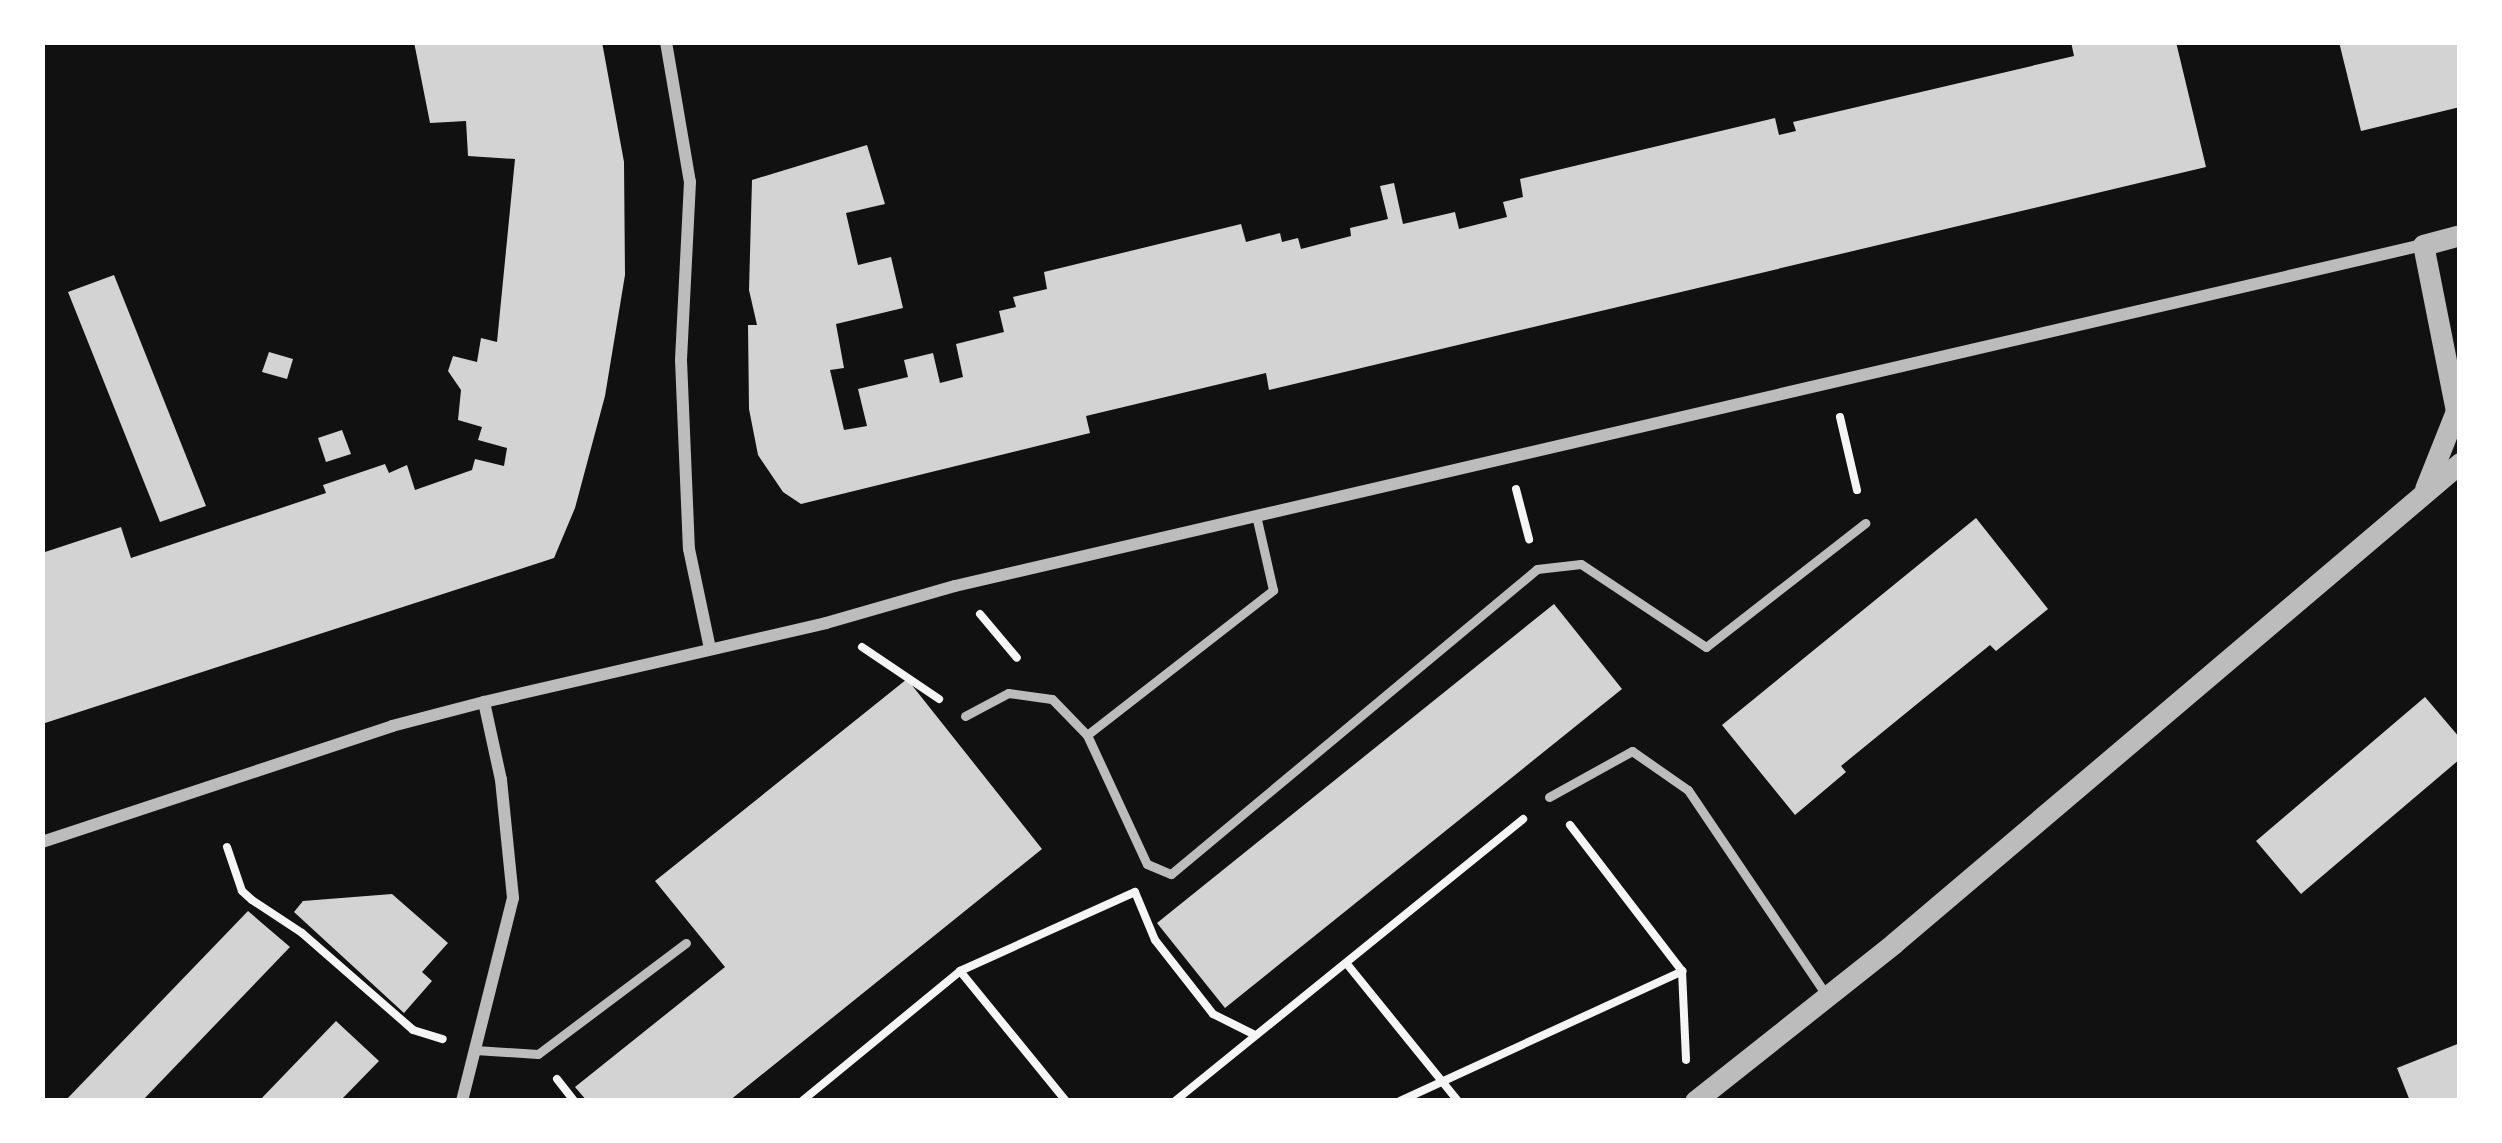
<!DOCTYPE html>
<html>
<head>
<meta charset="utf-8">
<style>
  body { margin:0 }
  #map { position:relative; width:2502px; height:1143px; overflow:hidden; background:#111; font-family:"Roboto Condensed",sans-serif }
  div>[style] { position:absolute }
  .building>* { inset:0; background:#d3d3d3 }
  .path>* { height:8px; margin:-4px; padding:0 4px; transform-origin:4px; border-radius:4px; background:#f5f5f5 }
  .service>* { height:9px; margin:-4.5px; padding:0 4.5px; transform-origin:4.5px; border-radius:4.5px; background:#bcbcbc }
  .minor>* { height:12px; margin:-6px; padding:0 6px; transform-origin:6px; border-radius:6px; background:#bcbcbc }
  .tertiary>* { height:21px; margin:-10.5px; padding:0 10.5px; transform-origin:10.5px; border-radius:10.5px; background:#bcbcbc }
  span { translate:-50% -50%; white-space:nowrap; text-align:center; line-height:1.15; -webkit-text-stroke:12px #fff; paint-order:stroke }
  .frame { position:absolute; inset:0; border:45px solid #fff; pointer-events:none }
</style>
</head>
<body>
<div id="map">
  <div class="building">
    <i style="clip-path:polygon(414px 42px,602px 42px,624px 162px,625px 275px,605px 396px,575px 508px,554px 558px,42px 724px,42px 553px,121px 527px,131px 558px,326px 493px,323px 485px,385px 464px,389px 473px,407px 465px,415px 490px,472px 470px,475px 459px,504px 466px,507px 448px,478px 440px,482px 427px,458px 420px,461px 390px,448px 371px,453px 356px,477px 362px,481px 338px,497px 342px,515px 159px,468px 156px,466px 121px,430px 123px)"></i>
    <i style="clip-path:polygon(2071px 42px,2176px 42px,2206px 167px,1269px 390px,1266px 373px,1086px 416px,1090px 433px,801px 504px,783px 492px,758px 455px,749px 409px,748px 325px,757px 325px,749px 290px,752px 180px,867px 145px,885px 204px,846px 213px,858px 265px,891px 257px,903px 308px,836px 324px,844px 368px,830px 370px,844px 430px,867px 426px,858px 389px,908px 377px,904px 360px,933px 353px,940px 383px,963px 377px,956px 344px,1004px 332px,999px 311px,1016px 307px,1013px 297px,1047px 289px,1044px 272px,1241px 224px,1246px 242px,1280px 233px,1282px 242px,1298px 238px,1301px 249px,1351px 236px,1350px 228px,1388px 219px,1380px 186px,1394px 183px,1403px 224px,1455px 212px,1459px 229px,1507px 217px,1503px 202px,1523px 197px,1520px 179px,1775px 118px,1779px 135px,1796px 131px,1793px 122px,2074px 56px)"></i>
    <i style="clip-path:polygon(2339px 42px,2460px 42px,2460px 107px,2361px 131px)"></i>
    <i style="clip-path:polygon(114px 275px,206px 506px,160px 522px,68px 292px)"></i>
    <i style="clip-path:polygon(269px 352px,293px 359px,287px 379px,262px 372px)"></i>
    <i style="clip-path:polygon(342px 430px,351px 454px,326px 462px,318px 438px)"></i>
    <i style="clip-path:polygon(1976px 518px,2048px 609px,1996px 651px,1990px 645px,1917px 704px,1841px 766px,1846px 772px,1795px 815px,1722px 725px)"></i>
    <i style="clip-path:polygon(1554px 604px,1622px 689px,1225px 1008px,1157px 923px)"></i>
    <i style="clip-path:polygon(907px 679px,1042px 849px,729px 1101px,587px 1101px,575px 1087px,725px 967px,655px 881px)"></i>
    <i style="clip-path:polygon(2425px 697px,2460px 738px,2460px 759px,2301px 894px,2256px 841px)"></i>
    <i style="clip-path:polygon(392px 894px,448px 943px,422px 972px,432px 981px,404px 1013px,294px 912px,303px 901px)"></i>
    <i style="clip-path:polygon(248px 911px,290px 947px,142px 1101px,65px 1101px)"></i>
    <i style="clip-path:polygon(336px 1021px,379px 1061px,340px 1101px,259px 1101px)"></i>
    <i style="clip-path:polygon(2460px 1043px,2460px 1101px,2410px 1101px,2397px 1068px)"></i>
  </div>
  <div class="path">
    <i style="left:1840px;top:417px;width:75px;rotate:76.9deg"></i>
    <i style="left:1516px;top:489px;width:52px;rotate:75.4deg"></i>
    <i style="left:980px;top:614px;width:57px;rotate:49.9deg"></i>
    <i style="left:862px;top:647px;width:93px;rotate:34deg"></i>
    <i style="left:1570px;top:825px;width:184px;rotate:52.5deg"></i>
    <i style="left:1682px;top:971px;width:89px;rotate:87.4deg"></i>
    <i style="left:227px;top:847px;width:46px;rotate:71.2deg"></i>
    <i style="left:242px;top:891px;width:13px;rotate:42deg"></i>
    <i style="left:252px;top:900px;width:60px;rotate:33.4deg"></i>
    <i style="left:302px;top:933px;width:147px;rotate:41.1deg"></i>
    <i style="left:413px;top:1030px;width:31px;rotate:17deg"></i>
    <i style="left:1347px;top:964px;width:176px;rotate:51deg"></i>
    <i style="left:960px;top:971px;width:168px;rotate:50.8deg"></i>
    <i style="left:557px;top:1079px;width:28px;rotate:52deg"></i>
    <i style="left:802px;top:1101px;width:205px;rotate:-39.4deg"></i>
    <i style="left:960px;top:971px;width:192px;rotate:-24.3deg"></i>
    <i style="left:1135px;top:892px;width:52px;rotate:67.4deg"></i>
    <i style="left:1155px;top:940px;width:94px;rotate:51.9deg"></i>
    <i style="left:1213px;top:1014px;width:45px;rotate:26.6deg"></i>
    <i style="left:1175px;top:1101px;width:448px;rotate:-39deg"></i>
    <i style="left:1400px;top:1101px;width:311px;rotate:-24.7deg"></i>
  </div>
  <div class="service">
    <i style="left:965px;top:716px;width:49px;rotate:-28.1deg"></i>
    <i style="left:1008px;top:693px;width:44px;rotate:7.8deg"></i>
    <i style="left:1052px;top:699px;width:50px;rotate:45.8deg"></i>
    <i style="left:1087px;top:735px;width:236px;rotate:-37.9deg"></i>
    <i style="left:1273px;top:590px;width:77px;rotate:-102.8deg"></i>
    <i style="left:1087px;top:735px;width:142px;rotate:65.1deg"></i>
    <i style="left:1147px;top:864px;width:26px;rotate:23deg"></i>
    <i style="left:1171px;top:874px;width:476px;rotate:-39.8deg"></i>
    <i style="left:1537px;top:569px;width:44px;rotate:-6.5deg"></i>
    <i style="left:1581px;top:564px;width:150px;rotate:33.6deg"></i>
    <i style="left:1706px;top:647px;width:202px;rotate:-37.9deg"></i>
    <i style="left:1549px;top:797px;width:95px;rotate:-29deg"></i>
    <i style="left:1632px;top:751px;width:68px;rotate:34.9deg"></i>
    <i style="left:1688px;top:790px;width:245px;rotate:56deg"></i>
    <i style="left:475px;top:1050px;width:63px;rotate:3.6deg"></i>
    <i style="left:538px;top:1054px;width:185px;rotate:-36.9deg"></i>
  </div>
  <div class="minor">
    <i style="left:666px;top:42px;width:142px;rotate:80.3deg"></i>
    <i style="left:690px;top:182px;width:178px;rotate:92.9deg"></i>
    <i style="left:681px;top:360px;width:189px;rotate:87.6deg"></i>
    <i style="left:689px;top:549px;width:102px;rotate:78.1deg"></i>
    <i style="left:42px;top:842px;width:369px;rotate:-18.3deg"></i>
    <i style="left:392px;top:726px;width:95px;rotate:-14.6deg"></i>
    <i style="left:484px;top:702px;width:351px;rotate:-13deg"></i>
    <i style="left:826px;top:623px;width:134px;rotate:-16deg"></i>
    <i style="left:955px;top:586px;width:1507px;rotate:-13.08deg"></i>
    <i style="left:462px;top:1101px;width:209px;rotate:-75.9deg"></i>
    <i style="left:513px;top:898px;width:119px;rotate:-95.8deg"></i>
    <i style="left:501px;top:780px;width:80px;rotate:-102.3deg"></i>
  </div>
  <div class="tertiary">
    <i style="left:2425px;top:489px;width:84px;rotate:-68.3deg"></i>
    <i style="left:2456px;top:411px;width:169px;rotate:-101.2deg"></i>
    <i style="left:2423px;top:245px;width:38px;rotate:-15deg"></i>
    <i style="left:1695px;top:1101px;width:254px;rotate:-38.4deg"></i>
    <i style="left:1894px;top:943px;width:742px;rotate:-40.3deg"></i>
  </div>
  <div class="frame"></div>
</div>
</body>
</html>
